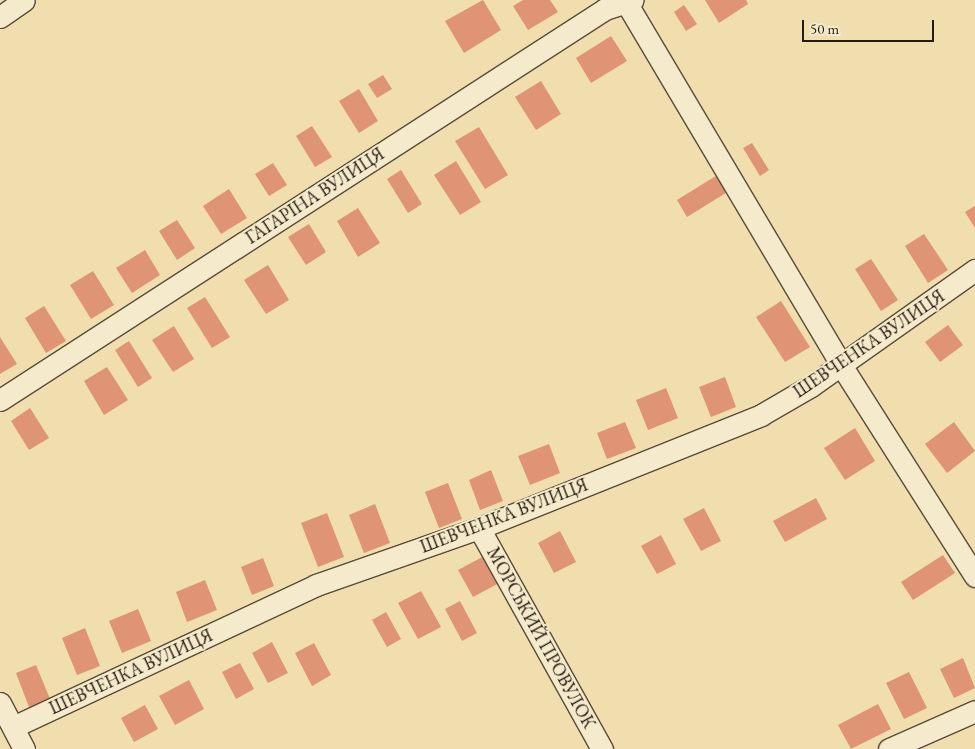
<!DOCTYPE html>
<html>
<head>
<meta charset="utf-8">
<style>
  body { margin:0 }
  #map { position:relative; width:975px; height:749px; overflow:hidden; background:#f0deaf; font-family:"EB Garamond",serif }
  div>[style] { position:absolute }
  .building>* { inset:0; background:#de9475 }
  .roads { filter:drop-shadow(1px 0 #584c38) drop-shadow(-1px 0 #584c38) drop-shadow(0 1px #584c38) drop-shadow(0 -1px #584c38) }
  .minor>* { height:21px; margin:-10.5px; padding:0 10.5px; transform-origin:10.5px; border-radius:10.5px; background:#f5eacb }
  span { translate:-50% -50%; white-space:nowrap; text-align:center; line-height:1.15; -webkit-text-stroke:4px #f5eacb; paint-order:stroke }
  .street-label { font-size:18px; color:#261b10 }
  .scale { position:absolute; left:802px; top:20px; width:132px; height:22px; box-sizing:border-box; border:2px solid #261b10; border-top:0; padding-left:6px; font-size:15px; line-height:18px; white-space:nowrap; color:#261b10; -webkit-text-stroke:4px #f5eacb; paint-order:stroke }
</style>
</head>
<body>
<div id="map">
  <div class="building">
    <i style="clip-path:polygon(483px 0,501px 30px,464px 53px,445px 21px)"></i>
    <i style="clip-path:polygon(523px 0,550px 0,558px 12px,528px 30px,513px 6px)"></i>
    <i style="clip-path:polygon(705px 0,746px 0,748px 4px,719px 23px)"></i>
    <i style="clip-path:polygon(684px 5px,697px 24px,686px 31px,674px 12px)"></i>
    <i style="clip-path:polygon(611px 36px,627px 61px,591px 83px,576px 58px)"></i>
    <i style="clip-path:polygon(383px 75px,392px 89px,377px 98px,368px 84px)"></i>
    <i style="clip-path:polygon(541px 81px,561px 114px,536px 130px,515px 97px)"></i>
    <i style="clip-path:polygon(359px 89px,378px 121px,359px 133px,339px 101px)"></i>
    <i style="clip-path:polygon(312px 126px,332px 157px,315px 167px,296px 136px)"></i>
    <i style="clip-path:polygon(479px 127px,508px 175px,485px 189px,455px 141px)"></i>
    <i style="clip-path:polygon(752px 143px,769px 170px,760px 176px,743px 148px)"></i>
    <i style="clip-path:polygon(456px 161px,481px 202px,460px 215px,434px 175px)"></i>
    <i style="clip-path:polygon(273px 163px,287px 185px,269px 196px,255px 174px)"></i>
    <i style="clip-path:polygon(401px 170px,422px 204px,408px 213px,387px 179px)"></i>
    <i style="clip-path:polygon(719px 174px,729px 191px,687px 217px,677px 200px)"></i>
    <i style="clip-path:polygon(229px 189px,247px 218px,221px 234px,203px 206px)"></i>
    <i style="clip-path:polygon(975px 206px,975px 228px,965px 212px)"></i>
    <i style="clip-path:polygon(358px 208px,380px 243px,358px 257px,337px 221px)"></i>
    <i style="clip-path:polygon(177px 220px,195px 248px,177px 260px,159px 231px)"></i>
    <i style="clip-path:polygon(309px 224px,326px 252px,306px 265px,288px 237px)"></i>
    <i style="clip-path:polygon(924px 234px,948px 270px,928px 283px,905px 246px)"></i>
    <i style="clip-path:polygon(145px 250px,160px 275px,132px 293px,116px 268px)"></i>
    <i style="clip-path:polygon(871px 259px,898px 300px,881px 311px,855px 269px)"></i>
    <i style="clip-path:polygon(268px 265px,289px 300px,266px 314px,244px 280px)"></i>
    <i style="clip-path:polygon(93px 271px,114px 305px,91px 319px,70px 285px)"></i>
    <i style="clip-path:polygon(205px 297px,230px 337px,212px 348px,187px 308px)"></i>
    <i style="clip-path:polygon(781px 301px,810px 347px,785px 362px,756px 317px)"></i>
    <i style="clip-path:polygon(44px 306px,66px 341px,46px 353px,25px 318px)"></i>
    <i style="clip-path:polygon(948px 325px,963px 345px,940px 362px,925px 342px)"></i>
    <i style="clip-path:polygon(174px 326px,194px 359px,173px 372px,152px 340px)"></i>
    <i style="clip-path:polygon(0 337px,17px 364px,0 374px)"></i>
    <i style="clip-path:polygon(129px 341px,152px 378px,138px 387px,115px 350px)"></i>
    <i style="clip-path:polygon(107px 367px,128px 400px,104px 415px,84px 381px)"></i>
    <i style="clip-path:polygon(725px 377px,736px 407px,711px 417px,699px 387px)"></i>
    <i style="clip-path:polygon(666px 388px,678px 418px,648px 430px,636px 400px)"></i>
    <i style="clip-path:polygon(30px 408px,49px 438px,29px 450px,11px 421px)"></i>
    <i style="clip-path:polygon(625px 422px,636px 448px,607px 459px,597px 433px)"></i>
    <i style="clip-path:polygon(954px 422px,975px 451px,947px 473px,925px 444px)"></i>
    <i style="clip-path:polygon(855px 428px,875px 461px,845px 480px,824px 448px)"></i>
    <i style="clip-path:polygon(549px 444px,560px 473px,530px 485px,518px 456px)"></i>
    <i style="clip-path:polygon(491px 470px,503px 501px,480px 510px,469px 480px)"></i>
    <i style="clip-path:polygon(448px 483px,462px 519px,439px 528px,425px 492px)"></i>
    <i style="clip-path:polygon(816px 498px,827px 519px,785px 542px,773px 521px)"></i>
    <i style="clip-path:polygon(375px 504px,390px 543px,364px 553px,349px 515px)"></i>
    <i style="clip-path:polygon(704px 508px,721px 541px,701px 551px,683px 519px)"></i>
    <i style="clip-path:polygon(327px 513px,344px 557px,318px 567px,301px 523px)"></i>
    <i style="clip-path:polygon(560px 531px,576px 562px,554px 573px,538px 543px)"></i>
    <i style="clip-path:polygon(661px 535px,676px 564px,657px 574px,641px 546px)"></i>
    <i style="clip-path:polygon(486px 555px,501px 582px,473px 597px,458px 570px)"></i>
    <i style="clip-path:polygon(943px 555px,955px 573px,913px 600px,901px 582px)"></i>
    <i style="clip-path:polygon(263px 558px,274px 586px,252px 595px,241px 567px)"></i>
    <i style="clip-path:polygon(205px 580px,217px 610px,187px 622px,176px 592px)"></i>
    <i style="clip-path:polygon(421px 591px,441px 627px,418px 639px,398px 603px)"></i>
    <i style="clip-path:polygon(460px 601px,477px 633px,462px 641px,445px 609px)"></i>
    <i style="clip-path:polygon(138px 609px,151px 641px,122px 653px,109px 621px)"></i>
    <i style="clip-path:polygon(386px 612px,401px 639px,387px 647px,372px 620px)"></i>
    <i style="clip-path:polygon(85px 628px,100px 666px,77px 675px,62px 638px)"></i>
    <i style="clip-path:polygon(272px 642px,288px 673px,268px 683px,252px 653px)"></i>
    <i style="clip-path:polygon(314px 643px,331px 675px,312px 686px,295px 653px)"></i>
    <i style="clip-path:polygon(963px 658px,975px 688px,954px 698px,940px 669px)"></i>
    <i style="clip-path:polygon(240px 663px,254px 689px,236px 699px,222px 672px)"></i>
    <i style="clip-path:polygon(36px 665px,50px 699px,29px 707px,16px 673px)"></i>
    <i style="clip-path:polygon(909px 672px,927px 708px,904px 719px,886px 683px)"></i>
    <i style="clip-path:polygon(189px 680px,204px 709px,175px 725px,159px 696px)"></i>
    <i style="clip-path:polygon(878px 704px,891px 729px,851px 749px,838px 725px)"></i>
    <i style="clip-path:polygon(145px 705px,158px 729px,134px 742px,121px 718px)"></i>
  </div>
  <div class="roads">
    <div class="minor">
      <i style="left:627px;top:4px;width:420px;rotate:59.3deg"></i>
      <i style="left:841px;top:365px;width:250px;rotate:57.6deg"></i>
      <i style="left:0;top:17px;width:29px;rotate:-35deg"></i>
      <i style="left:0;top:400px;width:720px;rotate:-32.87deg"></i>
      <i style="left:605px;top:9px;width:29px;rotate:-18deg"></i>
      <i style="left:479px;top:528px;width:253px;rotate:60.9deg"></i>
      <i style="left:0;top:703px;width:52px;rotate:62.4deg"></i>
      <i style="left:13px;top:727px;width:335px;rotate:-25.1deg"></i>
      <i style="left:316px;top:585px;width:173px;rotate:-19.3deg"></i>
      <i style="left:479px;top:528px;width:304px;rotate:-21.8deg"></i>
      <i style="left:761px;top:415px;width:58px;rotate:-30.1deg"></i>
      <i style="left:811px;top:386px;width:201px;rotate:-35.3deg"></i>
      <i style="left:889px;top:749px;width:94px;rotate:-23.8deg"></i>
    </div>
  </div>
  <div class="street-label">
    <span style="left:315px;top:196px;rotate:-33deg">ГАГАРІНА ВУЛИЦЯ</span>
    <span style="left:869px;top:344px;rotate:-34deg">ШЕВЧЕНКА ВУЛИЦЯ</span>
    <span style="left:504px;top:516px;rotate:-21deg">ШЕВЧЕНКА ВУЛИЦЯ</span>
    <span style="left:541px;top:638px;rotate:61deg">МОРСЬКИЙ ПРОВУЛОК</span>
    <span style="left:131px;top:672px;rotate:-25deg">ШЕВЧЕНКА ВУЛИЦЯ</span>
  </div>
  <div class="scale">50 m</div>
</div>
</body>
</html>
